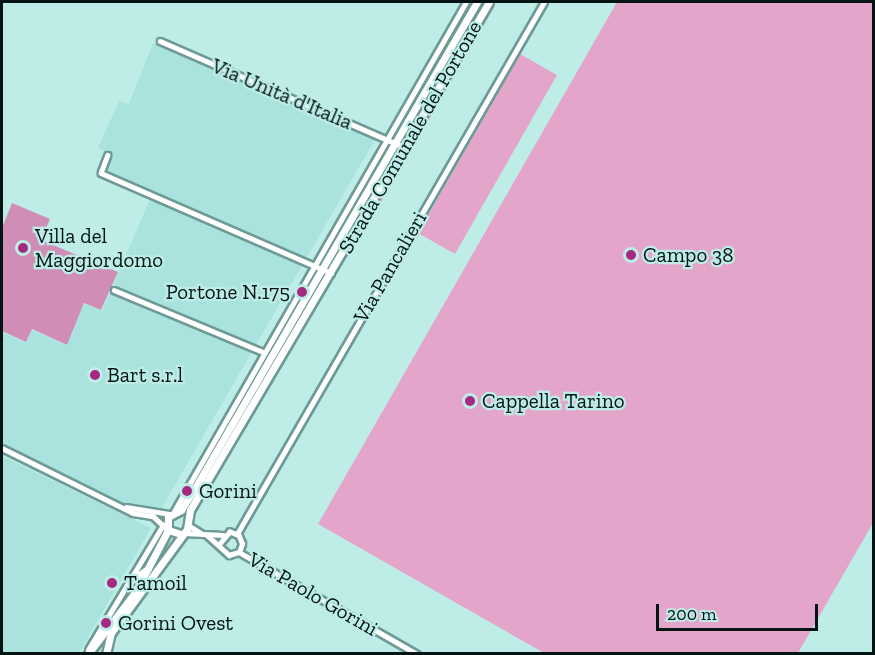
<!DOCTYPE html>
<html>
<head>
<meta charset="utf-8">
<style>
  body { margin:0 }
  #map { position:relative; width:875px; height:655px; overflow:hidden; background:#beede8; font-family:"Zilla Slab",serif }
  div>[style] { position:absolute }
  .built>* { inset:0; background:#aae3dd }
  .green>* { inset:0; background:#e4a5cb }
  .forest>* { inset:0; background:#d08eb6 }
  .roads { filter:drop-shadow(2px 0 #6e9a95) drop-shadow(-2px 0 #6e9a95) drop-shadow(0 2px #6e9a95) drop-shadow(0 -2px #6e9a95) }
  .street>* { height:4.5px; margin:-2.25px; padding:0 2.25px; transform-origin:2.25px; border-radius:2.25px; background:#fff }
  .secondary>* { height:7px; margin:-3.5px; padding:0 3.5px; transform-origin:3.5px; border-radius:3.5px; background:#fff }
  .dots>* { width:16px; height:16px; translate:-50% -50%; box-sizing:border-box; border:3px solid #beede8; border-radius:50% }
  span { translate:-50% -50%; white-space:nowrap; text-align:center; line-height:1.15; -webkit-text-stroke:4.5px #beede8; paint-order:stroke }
  .street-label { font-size:21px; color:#041413 }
  .poi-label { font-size:21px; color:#041413 }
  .left { translate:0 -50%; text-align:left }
  .right { translate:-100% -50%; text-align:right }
  .frame { position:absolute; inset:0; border:3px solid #041413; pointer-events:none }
  .scale { position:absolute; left:656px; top:604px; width:162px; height:27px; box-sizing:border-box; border:3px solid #041413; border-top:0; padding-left:8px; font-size:18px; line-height:21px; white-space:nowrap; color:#041413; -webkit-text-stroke:4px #beede8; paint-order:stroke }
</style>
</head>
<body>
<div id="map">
  <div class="built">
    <i style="clip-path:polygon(153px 43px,376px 138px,161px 509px,128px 505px,2px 444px,2px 332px,26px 343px,32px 330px,67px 346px,84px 304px,102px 311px,150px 199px,97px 176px,106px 152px,98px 148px,119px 101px,129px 104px)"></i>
    <i style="clip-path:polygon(2px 456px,151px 528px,79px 653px,2px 653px)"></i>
  </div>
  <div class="green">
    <i style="clip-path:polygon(468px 2px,474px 2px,401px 127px,397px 125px)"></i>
    <i style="clip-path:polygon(480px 2px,485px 2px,412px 129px,406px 131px)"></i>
    <i style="clip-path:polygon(617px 2px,873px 2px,873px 523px,798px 653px,544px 653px,318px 524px)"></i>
    <i style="clip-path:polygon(494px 7px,419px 137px,415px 135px,487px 10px)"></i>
    <i style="clip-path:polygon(520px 54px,557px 75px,455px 254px,418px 233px)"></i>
    <i style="clip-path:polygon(400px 161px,404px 163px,353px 250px,355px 239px)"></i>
  </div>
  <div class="forest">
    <i style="clip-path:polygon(12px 203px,50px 219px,41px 240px,118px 272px,101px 310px,84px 303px,67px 345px,32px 329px,26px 342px,2px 331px,2px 228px)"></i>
  </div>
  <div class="roads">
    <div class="street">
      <i style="left:160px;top:41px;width:266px;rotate:23.5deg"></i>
      <i style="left:108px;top:155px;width:19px;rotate:111deg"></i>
      <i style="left:101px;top:173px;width:251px;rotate:23.5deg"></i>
      <i style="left:114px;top:290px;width:161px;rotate:22.6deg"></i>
      <i style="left:2px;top:448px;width:146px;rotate:26.4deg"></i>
      <i style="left:133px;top:513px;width:20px;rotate:9deg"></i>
      <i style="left:153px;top:516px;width:18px;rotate:43deg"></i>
      <i style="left:126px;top:507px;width:45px;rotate:9deg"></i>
      <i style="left:173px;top:513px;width:589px;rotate:-60.17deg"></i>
      <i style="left:188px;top:525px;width:15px;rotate:32deg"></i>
      <i style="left:184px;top:533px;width:39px;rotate:3deg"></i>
      <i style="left:237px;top:534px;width:614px;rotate:-60.01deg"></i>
      <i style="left:207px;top:535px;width:30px;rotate:42deg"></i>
      <i style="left:229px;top:555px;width:10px;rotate:-17deg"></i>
      <i style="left:239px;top:552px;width:9px;rotate:-69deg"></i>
      <i style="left:242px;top:544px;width:9px;rotate:-111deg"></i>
      <i style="left:239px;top:536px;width:10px;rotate:-156deg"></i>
      <i style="left:230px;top:532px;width:17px;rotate:130deg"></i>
      <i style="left:239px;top:552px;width:205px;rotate:29.8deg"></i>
      <i style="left:88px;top:650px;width:146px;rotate:-59deg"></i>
    </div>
    <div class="secondary">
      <i style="left:181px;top:534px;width:14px;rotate:-163deg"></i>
      <i style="left:168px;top:530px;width:13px;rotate:-90deg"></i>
      <i style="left:168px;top:517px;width:15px;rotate:-28deg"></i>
      <i style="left:181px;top:510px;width:26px;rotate:-58deg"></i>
      <i style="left:195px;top:488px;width:562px;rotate:-59.88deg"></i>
      <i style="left:132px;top:580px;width:19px;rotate:-35deg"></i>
      <i style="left:88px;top:654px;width:79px;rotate:-52.7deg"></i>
      <i style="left:136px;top:591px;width:69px;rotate:-62.3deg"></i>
      <i style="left:106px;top:654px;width:22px;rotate:-77deg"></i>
      <i style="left:111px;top:633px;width:129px;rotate:-53.8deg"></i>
      <i style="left:187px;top:529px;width:19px;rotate:-81deg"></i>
      <i style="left:190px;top:510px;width:589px;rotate:-59.52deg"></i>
    </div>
  </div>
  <div class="dots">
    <i style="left:23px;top:248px;background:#a52a7f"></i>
    <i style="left:631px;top:255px;background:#a52a7f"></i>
    <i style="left:302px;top:292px;background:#a52a7f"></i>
    <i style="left:95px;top:375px;background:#a52a7f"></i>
    <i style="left:470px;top:401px;background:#a52a7f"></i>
    <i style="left:187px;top:491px;background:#a52a7f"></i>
    <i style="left:112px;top:583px;background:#a52a7f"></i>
    <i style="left:106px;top:623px;background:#a52a7f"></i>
  </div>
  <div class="street-label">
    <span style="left:282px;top:94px;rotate:23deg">Via Unità d'Italia</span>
    <span style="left:410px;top:137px;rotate:-60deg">Strada Comunale del Portone</span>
    <span style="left:390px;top:267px;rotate:-60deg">Via Pancalieri</span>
    <span style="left:313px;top:594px;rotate:30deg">Via Paolo Gorini</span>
  </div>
  <div class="poi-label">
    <span class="left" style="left:35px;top:248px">Villa del<br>Maggiordomo</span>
    <span class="left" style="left:643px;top:255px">Campo 38</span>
    <span class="right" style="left:290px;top:292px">Portone N.175</span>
    <span class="left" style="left:107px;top:375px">Bart s.r.l</span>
    <span class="left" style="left:482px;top:401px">Cappella Tarino</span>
    <span class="left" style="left:199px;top:491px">Gorini</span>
    <span class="left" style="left:124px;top:583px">Tamoil</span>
    <span class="left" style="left:118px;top:623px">Gorini Ovest</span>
  </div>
  <div class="frame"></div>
  <div class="scale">200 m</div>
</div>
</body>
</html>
